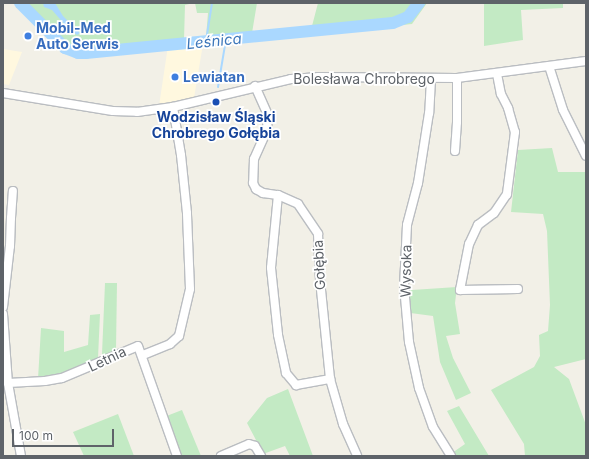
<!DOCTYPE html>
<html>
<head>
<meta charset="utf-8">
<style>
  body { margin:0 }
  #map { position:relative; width:589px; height:459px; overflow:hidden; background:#f2f0e7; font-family:Inter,sans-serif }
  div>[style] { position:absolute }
  .commercial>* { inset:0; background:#fff8df }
  .green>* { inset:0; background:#c3eac4 }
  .water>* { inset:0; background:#aad8ff }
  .stream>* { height:2px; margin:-1px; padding:0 1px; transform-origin:1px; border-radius:1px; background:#aad8ff }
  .river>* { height:12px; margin:-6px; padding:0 6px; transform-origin:6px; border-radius:6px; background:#aad8ff }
  .roads { filter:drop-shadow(1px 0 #babdc1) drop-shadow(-1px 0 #babdc1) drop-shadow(0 1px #babdc1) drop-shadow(0 -1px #babdc1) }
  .minor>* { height:8px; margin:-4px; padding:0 4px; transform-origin:4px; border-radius:4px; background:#fff }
  .dots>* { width:11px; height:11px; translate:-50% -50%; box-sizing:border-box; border:2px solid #fff; border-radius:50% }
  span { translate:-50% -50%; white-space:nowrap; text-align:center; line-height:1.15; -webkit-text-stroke:3.5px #fff; paint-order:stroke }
  .shop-label { font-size:14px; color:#366cbe; font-weight:700 }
  .left { translate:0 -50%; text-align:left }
  .street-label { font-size:14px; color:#5e6369 }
  .transit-label { font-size:14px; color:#164399; font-weight:700 }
  .water-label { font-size:15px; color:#3d77ba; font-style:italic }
  .frame { position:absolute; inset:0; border:4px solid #5e6369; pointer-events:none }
  .scale { position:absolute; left:12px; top:429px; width:102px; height:18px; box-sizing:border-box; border:2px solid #5e6369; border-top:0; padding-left:5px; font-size:12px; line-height:14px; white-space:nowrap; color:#5e6369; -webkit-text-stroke:3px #fff; paint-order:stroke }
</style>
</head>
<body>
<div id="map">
  <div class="commercial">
    <i style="clip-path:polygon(203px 44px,194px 98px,159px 106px,168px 46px)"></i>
    <i style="clip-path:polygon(3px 49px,22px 52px,9px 85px,3px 84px)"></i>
  </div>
  <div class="green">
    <i style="clip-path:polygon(27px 3px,194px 3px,185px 5px,184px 40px,83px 50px,66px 43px)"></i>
    <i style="clip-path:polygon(195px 3px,257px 3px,252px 33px,312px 26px,318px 3px,427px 3px,412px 24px,265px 39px,252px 33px,206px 37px,208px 13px,197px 13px)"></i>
    <i style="clip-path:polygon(484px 3px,563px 3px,563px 8px,521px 10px,523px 40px,484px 46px)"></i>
    <i style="clip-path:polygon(552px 148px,558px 172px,586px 172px,586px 359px,554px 367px,569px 379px,586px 425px,586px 456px,525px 456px,524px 444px,491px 390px,534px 367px,540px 356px,539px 335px,548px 331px,550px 305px,547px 231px,543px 214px,511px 212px,518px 150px)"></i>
    <i style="clip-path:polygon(105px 283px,117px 283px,116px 350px,103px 356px,102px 354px)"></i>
    <i style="clip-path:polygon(457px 287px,455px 303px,460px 334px,446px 336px,453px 358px,471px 393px,456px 400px,440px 362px,433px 316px,403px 312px,402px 293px,412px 290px)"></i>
    <i style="clip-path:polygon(100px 314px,98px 358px,57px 376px,38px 379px,41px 328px,64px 331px,64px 352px,88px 345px,90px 315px)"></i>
    <i style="clip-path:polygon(288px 389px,313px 456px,290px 456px,285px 446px,263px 454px,251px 442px,256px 440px,247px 423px,267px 398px)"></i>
    <i style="clip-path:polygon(459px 406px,489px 456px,454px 456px,452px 453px,465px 444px,447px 411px)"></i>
    <i style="clip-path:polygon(182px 410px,201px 456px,180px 456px,164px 417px)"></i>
    <i style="clip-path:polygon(118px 414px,134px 456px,84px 456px,73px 432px)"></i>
  </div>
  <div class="water">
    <i style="clip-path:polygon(43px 3px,55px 3px,63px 16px,80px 33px,77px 35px,66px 26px,52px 10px,44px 7px)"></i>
  </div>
  <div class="stream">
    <i style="left:206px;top:41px;width:38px;rotate:-81deg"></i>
    <i style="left:218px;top:87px;width:49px;rotate:-80.5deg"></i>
  </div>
  <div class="river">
    <i style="left:20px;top:3px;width:64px;rotate:45deg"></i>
    <i style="left:65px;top:48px;width:14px;rotate:21deg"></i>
    <i style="left:78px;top:53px;width:8px"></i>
    <i style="left:86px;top:53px;width:308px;rotate:-5.6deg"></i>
    <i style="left:393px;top:23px;width:16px;rotate:-22deg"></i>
    <i style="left:408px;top:17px;width:18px;rotate:-52deg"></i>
  </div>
  <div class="roads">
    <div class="minor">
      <i style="left:549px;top:66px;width:46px;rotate:72.3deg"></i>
      <i style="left:563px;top:110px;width:51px;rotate:63.4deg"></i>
      <i style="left:497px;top:74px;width:20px;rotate:79deg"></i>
      <i style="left:501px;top:94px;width:16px;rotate:63deg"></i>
      <i style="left:508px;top:108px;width:25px;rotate:74deg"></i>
      <i style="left:515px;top:132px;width:63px;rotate:97.4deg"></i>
      <i style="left:507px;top:194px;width:23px;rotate:124deg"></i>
      <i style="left:494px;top:213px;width:20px;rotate:143deg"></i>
      <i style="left:478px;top:225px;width:21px;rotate:115deg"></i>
      <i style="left:469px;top:244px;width:47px;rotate:101.1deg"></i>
      <i style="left:460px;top:290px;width:58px;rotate:-1deg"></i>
      <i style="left:431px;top:79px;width:34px;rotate:93deg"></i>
      <i style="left:429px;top:113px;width:71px;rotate:98.9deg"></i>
      <i style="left:418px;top:183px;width:43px;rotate:104.7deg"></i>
      <i style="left:407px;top:225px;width:61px;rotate:92.8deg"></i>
      <i style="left:404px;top:286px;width:56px;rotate:84.9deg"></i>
      <i style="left:409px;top:342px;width:47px;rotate:77.7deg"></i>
      <i style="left:419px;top:388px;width:41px;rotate:70.3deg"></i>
      <i style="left:433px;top:427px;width:34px;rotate:58deg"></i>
      <i style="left:255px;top:86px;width:32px;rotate:66deg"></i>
      <i style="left:268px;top:115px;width:15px;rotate:94deg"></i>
      <i style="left:267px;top:130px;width:32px;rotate:114deg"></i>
      <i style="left:254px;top:159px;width:24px;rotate:92deg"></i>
      <i style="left:253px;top:183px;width:7px;rotate:63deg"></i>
      <i style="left:256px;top:189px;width:8px;rotate:30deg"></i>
      <i style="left:263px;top:193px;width:15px;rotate:8deg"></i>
      <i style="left:278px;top:195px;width:22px;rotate:24deg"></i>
      <i style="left:298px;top:204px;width:36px;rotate:56deg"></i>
      <i style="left:318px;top:234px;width:46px;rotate:87.5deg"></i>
      <i style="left:320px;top:280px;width:100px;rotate:84.2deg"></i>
      <i style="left:330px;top:379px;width:47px;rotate:73.9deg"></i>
      <i style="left:343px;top:424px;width:35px;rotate:66deg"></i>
      <i style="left:3px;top:93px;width:111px;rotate:9.3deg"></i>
      <i style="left:113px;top:111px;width:24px;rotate:2deg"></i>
      <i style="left:137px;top:112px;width:36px;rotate:-8deg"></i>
      <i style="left:173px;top:107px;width:121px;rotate:-13.3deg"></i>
      <i style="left:291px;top:79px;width:28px;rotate:-4deg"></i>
      <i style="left:319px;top:77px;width:138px;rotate:0.4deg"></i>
      <i style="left:457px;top:78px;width:130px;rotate:-7.5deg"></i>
      <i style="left:455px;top:151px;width:29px;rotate:-86deg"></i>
      <i style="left:457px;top:122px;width:44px;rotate:-90deg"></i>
      <i style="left:278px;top:195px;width:73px;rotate:95.5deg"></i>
      <i style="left:271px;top:268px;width:67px;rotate:84deg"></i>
      <i style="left:278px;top:335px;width:39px;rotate:78deg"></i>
      <i style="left:286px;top:373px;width:16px;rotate:50deg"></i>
      <i style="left:296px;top:385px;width:35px;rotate:-10deg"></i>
      <i style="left:3px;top:307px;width:61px;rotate:-83.5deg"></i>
      <i style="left:10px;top:246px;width:28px;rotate:-88deg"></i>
      <i style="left:11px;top:218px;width:27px;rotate:-86deg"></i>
      <i style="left:3px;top:314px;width:69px;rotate:85.9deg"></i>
      <i style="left:8px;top:383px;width:37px;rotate:-3deg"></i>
      <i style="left:45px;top:381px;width:17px;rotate:-10deg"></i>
      <i style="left:62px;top:378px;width:82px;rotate:-22.8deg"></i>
      <i style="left:138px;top:346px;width:117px;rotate:70.5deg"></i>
      <i style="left:143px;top:355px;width:29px;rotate:-22deg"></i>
      <i style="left:170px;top:344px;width:12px;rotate:-42deg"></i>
      <i style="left:179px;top:336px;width:48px;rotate:-76.8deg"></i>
      <i style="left:190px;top:289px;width:76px;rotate:-92.3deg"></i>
      <i style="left:187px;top:213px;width:58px;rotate:-95.9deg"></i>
      <i style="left:181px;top:155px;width:49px;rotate:-99.5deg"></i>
      <i style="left:8px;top:383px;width:74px;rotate:79.9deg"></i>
      <i style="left:221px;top:456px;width:30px;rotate:-23deg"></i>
      <i style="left:249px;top:444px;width:6px;rotate:18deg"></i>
      <i style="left:255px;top:446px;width:12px;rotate:59deg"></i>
    </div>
  </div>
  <div class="dots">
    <i style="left:28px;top:36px;background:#3f7fe0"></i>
    <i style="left:175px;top:77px;background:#3f7fe0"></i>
    <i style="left:216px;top:102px;background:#1a4fb4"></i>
  </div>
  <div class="shop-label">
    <span class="left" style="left:36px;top:36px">Mobil-Med<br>Auto Serwis</span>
    <span class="left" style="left:183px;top:77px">Lewiatan</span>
  </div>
  <div class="street-label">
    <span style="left:364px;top:79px">Bolesława Chrobrego</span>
    <span style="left:319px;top:265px;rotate:-93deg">Gołębia</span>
    <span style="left:406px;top:271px;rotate:-89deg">Wysoka</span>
    <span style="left:107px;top:359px;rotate:-25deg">Letnia</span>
  </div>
  <div class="transit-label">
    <span style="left:216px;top:125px">Wodzisław Śląski<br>Chrobrego Gołębia</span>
  </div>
  <div class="water-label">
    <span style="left:214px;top:41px;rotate:-6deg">Leśnica</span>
  </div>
  <div class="frame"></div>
  <div class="scale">100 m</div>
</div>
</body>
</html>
